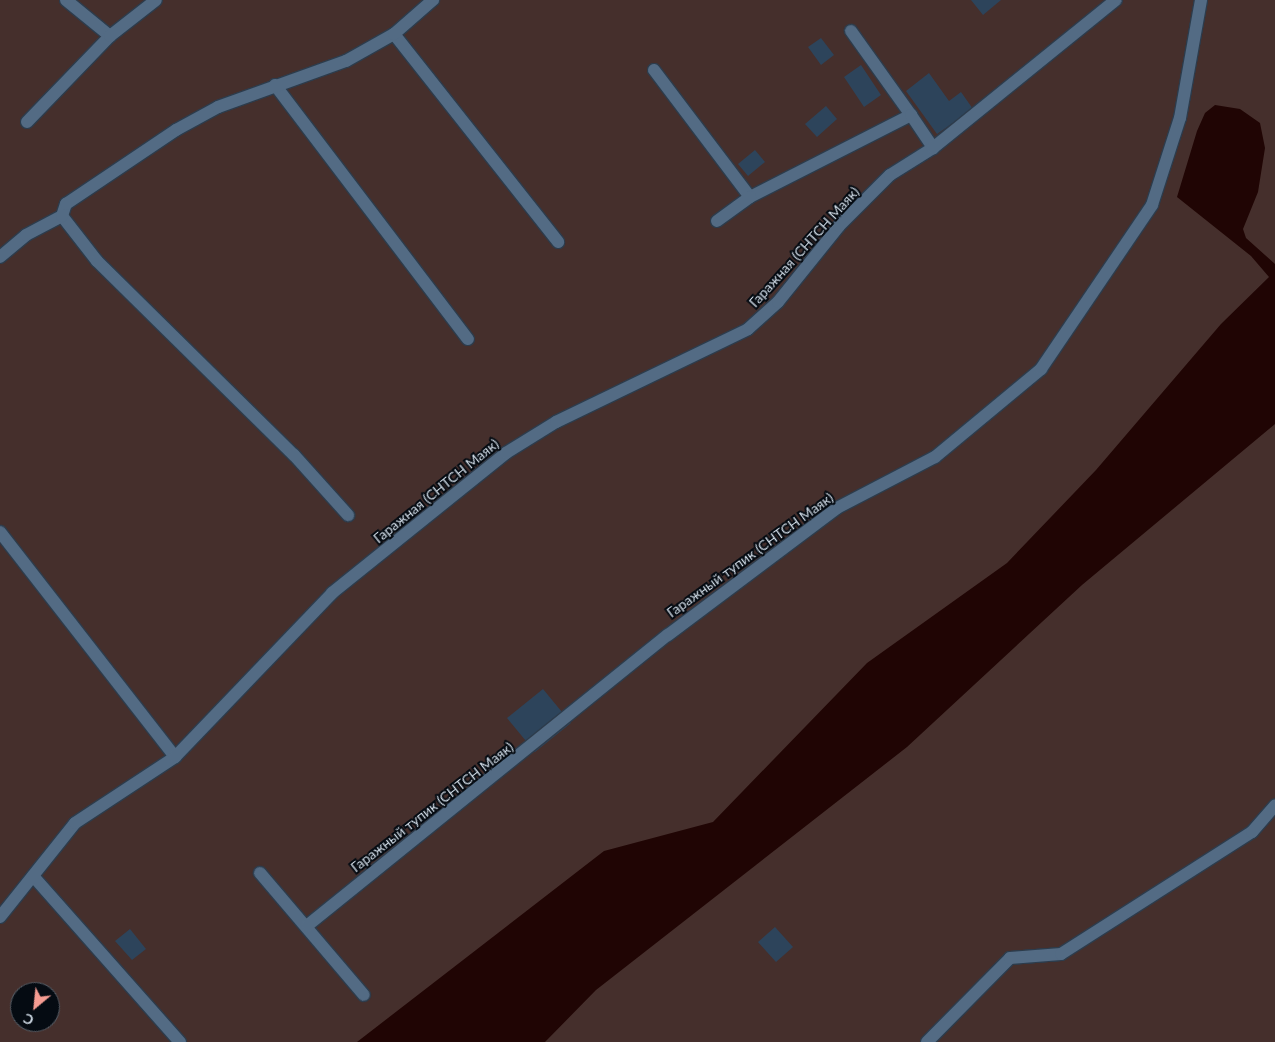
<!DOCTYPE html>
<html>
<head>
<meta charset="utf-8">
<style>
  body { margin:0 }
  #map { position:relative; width:1275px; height:1042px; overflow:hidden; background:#122233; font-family:Lato,sans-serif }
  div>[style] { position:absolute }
  .green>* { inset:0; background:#452f2c }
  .water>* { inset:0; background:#200504 }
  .building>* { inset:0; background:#2d445b }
  .roads { filter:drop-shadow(1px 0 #2d3c4c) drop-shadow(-1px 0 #2d3c4c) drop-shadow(0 1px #2d3c4c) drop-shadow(0 -1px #2d3c4c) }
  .minor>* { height:12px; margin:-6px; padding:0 6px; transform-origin:6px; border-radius:6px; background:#536b84 }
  span { translate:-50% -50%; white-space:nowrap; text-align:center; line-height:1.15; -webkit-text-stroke:4px #050b12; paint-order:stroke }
  .street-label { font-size:14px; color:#d3dee9 }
  .north { position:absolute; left:10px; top:982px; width:50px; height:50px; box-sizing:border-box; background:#050b12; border:1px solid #575f68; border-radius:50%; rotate:208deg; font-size:14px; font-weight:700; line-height:20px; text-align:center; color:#d3dee9 }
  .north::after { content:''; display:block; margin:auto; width:18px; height:22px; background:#f59c92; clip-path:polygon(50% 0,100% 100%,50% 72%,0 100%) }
</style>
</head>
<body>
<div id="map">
  <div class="green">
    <i style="clip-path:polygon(evenodd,0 0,1275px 0,1275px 1042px,0 1042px,0 0,20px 992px,50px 992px,50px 1022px,20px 1022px,20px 992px)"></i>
  </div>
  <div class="water">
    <i style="clip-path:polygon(1215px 105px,1240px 109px,1260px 123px,1265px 148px,1258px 192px,1243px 229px,1246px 238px,1275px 264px,1275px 424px,1082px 585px,907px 747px,596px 990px,545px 1042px,357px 1042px,604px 851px,713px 822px,867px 663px,1007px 563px,1096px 470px,1221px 324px,1269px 277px,1251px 256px,1177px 197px,1197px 131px,1205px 113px)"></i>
  </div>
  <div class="building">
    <i style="clip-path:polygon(971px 0,1001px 0,983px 15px)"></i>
    <i style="clip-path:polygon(821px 38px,834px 55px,821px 65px,808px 47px)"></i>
    <i style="clip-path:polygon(861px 65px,881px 95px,864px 107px,844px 77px)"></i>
    <i style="clip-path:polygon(929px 73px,949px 101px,961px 92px,973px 109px,937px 134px,906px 91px)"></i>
    <i style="clip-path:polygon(826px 106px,837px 119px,817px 137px,805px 124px)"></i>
    <i style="clip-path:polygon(755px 150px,765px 162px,748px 176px,738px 164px)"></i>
    <i style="clip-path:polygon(543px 689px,571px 723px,535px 752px,507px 718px)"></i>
    <i style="clip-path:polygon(775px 927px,793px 947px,776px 962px,758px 942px)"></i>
    <i style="clip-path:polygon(130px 929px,146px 949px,132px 960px,115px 941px)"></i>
  </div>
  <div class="roads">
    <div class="minor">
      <i style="left:66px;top:0;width:57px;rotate:39.3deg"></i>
      <i style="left:851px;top:31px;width:103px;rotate:54.5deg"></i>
      <i style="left:394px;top:34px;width:265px;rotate:51.7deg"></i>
      <i style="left:654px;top:70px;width:159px;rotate:52.9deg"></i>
      <i style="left:750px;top:197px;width:181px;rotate:-27deg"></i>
      <i style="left:911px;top:115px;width:40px;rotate:56deg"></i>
      <i style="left:275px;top:85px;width:319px;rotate:52.8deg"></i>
      <i style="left:27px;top:122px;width:120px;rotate:-46deg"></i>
      <i style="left:110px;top:36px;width:58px;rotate:-38deg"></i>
      <i style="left:62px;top:216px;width:57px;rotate:52.1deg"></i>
      <i style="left:97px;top:261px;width:276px;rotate:44.6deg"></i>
      <i style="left:294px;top:455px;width:81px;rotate:48deg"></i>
      <i style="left:717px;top:221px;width:41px;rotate:-36deg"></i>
      <i style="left:0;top:257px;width:34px;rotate:-40deg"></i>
      <i style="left:26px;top:235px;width:41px;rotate:-27.8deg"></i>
      <i style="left:62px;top:216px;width:13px;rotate:-72deg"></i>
      <i style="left:66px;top:204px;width:133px;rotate:-33.9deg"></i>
      <i style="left:176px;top:130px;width:48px;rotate:-28.7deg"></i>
      <i style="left:218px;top:107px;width:136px;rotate:-19.8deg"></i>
      <i style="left:346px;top:61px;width:55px;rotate:-29.4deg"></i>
      <i style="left:394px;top:34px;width:52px;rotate:-41.1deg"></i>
      <i style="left:0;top:532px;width:285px;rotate:52.1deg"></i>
      <i style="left:260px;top:873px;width:160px;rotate:49.6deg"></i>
      <i style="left:33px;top:876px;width:222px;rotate:48.5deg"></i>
      <i style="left:0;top:917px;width:120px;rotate:-51.4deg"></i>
      <i style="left:75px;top:823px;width:120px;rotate:-33.4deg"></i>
      <i style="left:175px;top:757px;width:227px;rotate:-46.2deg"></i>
      <i style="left:332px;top:593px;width:223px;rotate:-38.8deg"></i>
      <i style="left:506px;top:453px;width:59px;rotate:-31.8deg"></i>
      <i style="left:556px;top:422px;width:213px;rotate:-25.8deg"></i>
      <i style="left:748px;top:329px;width:40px;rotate:-42deg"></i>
      <i style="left:778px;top:302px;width:97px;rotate:-51.2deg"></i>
      <i style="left:839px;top:226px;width:72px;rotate:-45deg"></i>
      <i style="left:890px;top:175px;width:51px;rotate:-32.1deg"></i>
      <i style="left:933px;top:148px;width:235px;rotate:-39deg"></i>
      <i style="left:308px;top:925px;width:462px;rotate:-38.9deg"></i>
      <i style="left:668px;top:635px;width:211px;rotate:-36.9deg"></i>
      <i style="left:837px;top:508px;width:110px;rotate:-27.5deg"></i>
      <i style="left:935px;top:457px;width:138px;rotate:-39.7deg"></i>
      <i style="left:1041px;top:369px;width:198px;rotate:-55.9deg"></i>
      <i style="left:1152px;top:205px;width:91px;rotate:-72.2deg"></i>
      <i style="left:1180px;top:118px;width:120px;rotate:-79.9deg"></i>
      <i style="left:927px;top:1042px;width:118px;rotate:-45.3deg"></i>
      <i style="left:1010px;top:958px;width:51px;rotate:-4.5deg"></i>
      <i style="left:1061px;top:954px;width:227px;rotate:-32.6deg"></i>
      <i style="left:1252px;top:832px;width:35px;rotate:-49deg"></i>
    </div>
  </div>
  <div class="street-label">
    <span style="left:804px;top:247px;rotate:-48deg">Гаражная (СНТСН Маяк)</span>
    <span style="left:436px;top:491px;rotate:-39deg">Гаражная (СНТСН Маяк)</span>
    <span style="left:750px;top:555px;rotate:-36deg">Гаражный тупик (СНТСН Маяк)</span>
    <span style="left:432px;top:807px;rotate:-38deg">Гаражный тупик (СНТСН Маяк)</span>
  </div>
  <div class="north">С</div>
</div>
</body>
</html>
